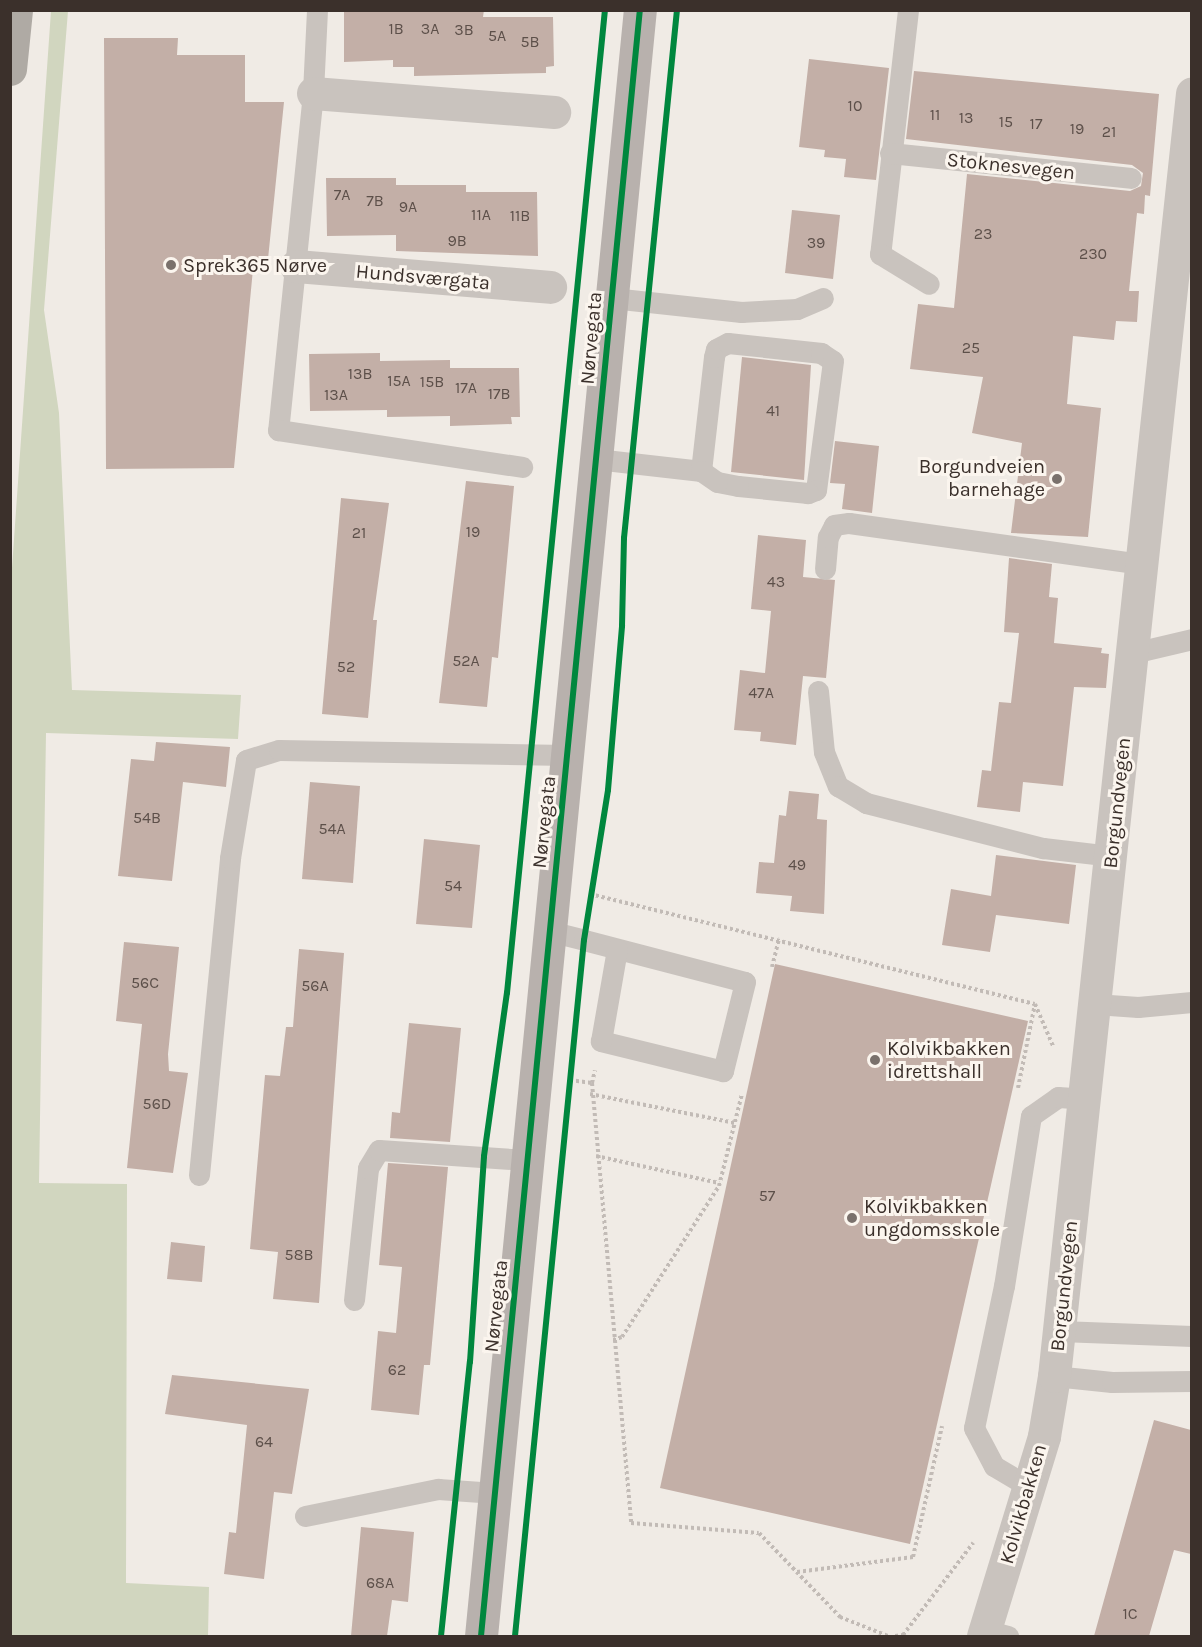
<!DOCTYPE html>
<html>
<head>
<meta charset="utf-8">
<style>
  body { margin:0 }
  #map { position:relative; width:1202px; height:1647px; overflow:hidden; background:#f0ebe5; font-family:Karla,sans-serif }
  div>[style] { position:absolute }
  .green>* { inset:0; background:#d1d6bf }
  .building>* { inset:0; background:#c3afa7 }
  .path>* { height:4px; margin-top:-2px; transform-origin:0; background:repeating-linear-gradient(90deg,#c2bbb6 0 3px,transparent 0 6px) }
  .lane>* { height:21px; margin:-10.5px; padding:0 10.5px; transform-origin:10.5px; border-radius:10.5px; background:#c9c3be }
  .street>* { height:33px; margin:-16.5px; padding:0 16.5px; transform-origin:16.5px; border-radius:16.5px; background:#c9c3be }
  .primary>* { height:33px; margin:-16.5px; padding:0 16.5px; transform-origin:16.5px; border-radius:16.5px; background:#b8b1ad }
  .highway>* { height:33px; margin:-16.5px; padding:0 16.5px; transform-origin:16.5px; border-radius:16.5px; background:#afaaa4 }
  .cycleway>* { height:6px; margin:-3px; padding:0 3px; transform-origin:3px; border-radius:3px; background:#00873e }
  .dots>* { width:16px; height:16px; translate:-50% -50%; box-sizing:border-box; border:3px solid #fbf5ee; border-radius:50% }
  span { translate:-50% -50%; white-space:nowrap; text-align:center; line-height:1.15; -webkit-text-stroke:6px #fbf5ee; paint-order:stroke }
  .number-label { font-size:16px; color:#5d504a }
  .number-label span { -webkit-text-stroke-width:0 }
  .street-label { font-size:20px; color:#3b302b }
  .poi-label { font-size:20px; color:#3b302b }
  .left { translate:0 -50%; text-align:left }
  .right { translate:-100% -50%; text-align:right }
  .frame { position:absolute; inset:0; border:12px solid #3b302b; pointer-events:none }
</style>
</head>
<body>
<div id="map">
  <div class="green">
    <i style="clip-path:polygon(68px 11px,44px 310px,59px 413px,72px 690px,241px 695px,238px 739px,46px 733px,39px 1183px,127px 1184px,126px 1583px,209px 1587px,208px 1636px,11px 1636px,11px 582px,51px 11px)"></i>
  </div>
  <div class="building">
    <i style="clip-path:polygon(344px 10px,484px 10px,483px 17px,553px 17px,554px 66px,546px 67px,546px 73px,414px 76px,414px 67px,393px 67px,393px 60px,344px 62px)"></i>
    <i style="clip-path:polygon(104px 38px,178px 38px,177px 55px,245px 55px,245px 102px,284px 102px,267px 269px,253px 269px,234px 468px,106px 469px)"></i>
    <i style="clip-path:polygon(809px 59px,889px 68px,876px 180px,844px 177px,846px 159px,824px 157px,825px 150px,799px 147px)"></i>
    <i style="clip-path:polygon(914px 71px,1159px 94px,1150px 196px,1145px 195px,1144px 214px,1137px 213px,1129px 291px,1139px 291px,1137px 322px,1116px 321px,1114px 340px,1073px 336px,1067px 404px,1101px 408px,1088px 537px,1011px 533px,1022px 443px,972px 433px,983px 377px,910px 369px,918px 304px,954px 308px,967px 174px,1130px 191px,1141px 186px,1143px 173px,1132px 165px,906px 139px)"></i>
    <i style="clip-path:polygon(326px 178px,396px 178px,396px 185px,466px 185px,466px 192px,537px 192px,538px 256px,396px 251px,396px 235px,327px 236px)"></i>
    <i style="clip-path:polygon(792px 210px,840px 215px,833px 279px,785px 273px)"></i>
    <i style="clip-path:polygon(380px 353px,380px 361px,450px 360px,450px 368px,519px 368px,520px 417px,511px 417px,512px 424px,450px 426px,450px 416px,387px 417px,387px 410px,310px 411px,309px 354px)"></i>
    <i style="clip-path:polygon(742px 357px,811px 365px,804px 480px,731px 472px)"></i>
    <i style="clip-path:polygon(835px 441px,879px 446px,872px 513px,842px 509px,845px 484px,830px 483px)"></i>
    <i style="clip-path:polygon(466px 481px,514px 486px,498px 658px,492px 657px,487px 707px,439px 703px)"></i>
    <i style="clip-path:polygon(341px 498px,389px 503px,373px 620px,377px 620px,368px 718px,322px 714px)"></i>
    <i style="clip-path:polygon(758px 535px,806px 540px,803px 577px,835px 580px,826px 678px,803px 676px,796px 745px,760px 741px,761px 732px,734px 730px,740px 670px,765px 673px,771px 611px,751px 609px)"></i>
    <i style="clip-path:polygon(1009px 558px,1052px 564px,1049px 597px,1058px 598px,1054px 643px,1102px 648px,1101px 653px,1109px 654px,1106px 688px,1074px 687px,1063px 786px,1023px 782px,1020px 812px,977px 807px,982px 770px,991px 771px,999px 702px,1011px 703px,1019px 633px,1004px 632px)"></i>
    <i style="clip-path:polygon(156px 742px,230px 747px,226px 787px,183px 782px,172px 881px,118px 876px,131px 759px,154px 761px)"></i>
    <i style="clip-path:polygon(310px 782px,360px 786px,353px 883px,302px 879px)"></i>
    <i style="clip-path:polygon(789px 791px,819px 794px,817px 819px,827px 820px,824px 914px,790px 911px,792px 896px,756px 893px,759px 862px,774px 863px,779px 815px,786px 816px)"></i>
    <i style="clip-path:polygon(424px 839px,480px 845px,472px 928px,416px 924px)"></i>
    <i style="clip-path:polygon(996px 855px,1076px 865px,1069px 924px,996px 915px,990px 952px,942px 945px,951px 889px,991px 896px)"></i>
    <i style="clip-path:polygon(124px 942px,179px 947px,168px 1054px,169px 1071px,188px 1073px,173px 1173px,127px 1168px,142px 1024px,116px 1021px)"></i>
    <i style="clip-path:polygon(299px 949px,344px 953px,319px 1303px,273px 1299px,278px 1252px,250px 1249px,265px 1075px,280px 1076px,286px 1027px,293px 1027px)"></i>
    <i style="clip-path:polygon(775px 964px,1028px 1021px,910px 1544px,660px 1488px)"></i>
    <i style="clip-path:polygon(409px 1023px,461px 1028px,450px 1142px,390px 1138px,392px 1112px,400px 1113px)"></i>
    <i style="clip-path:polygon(388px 1163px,448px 1167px,430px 1365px,424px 1365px,419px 1415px,371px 1410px,378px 1331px,396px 1333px,402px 1267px,379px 1265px)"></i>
    <i style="clip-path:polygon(171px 1242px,205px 1246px,202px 1282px,167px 1279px)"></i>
    <i style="clip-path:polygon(172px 1375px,309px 1389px,292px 1494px,274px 1492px,264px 1579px,224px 1574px,229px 1532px,236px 1533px,247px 1425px,165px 1414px)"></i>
    <i style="clip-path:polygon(1154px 1420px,1191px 1430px,1191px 1554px,1174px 1550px,1149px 1636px,1094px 1636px)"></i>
    <i style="clip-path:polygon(361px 1527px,414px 1532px,408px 1602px,392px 1600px,387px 1636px,351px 1636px)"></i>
  </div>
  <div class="path">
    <i style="left:590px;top:894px;width:458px;rotate:13.9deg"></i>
    <i style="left:1035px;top:1004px;width:46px;rotate:66.8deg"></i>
    <i style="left:772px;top:967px;width:30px;rotate:-76deg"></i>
    <i style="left:570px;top:1080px;width:22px;rotate:8deg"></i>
    <i style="left:592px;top:1083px;width:442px;rotate:84.9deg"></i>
    <i style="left:631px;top:1523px;width:128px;rotate:4.5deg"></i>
    <i style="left:759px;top:1533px;width:117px;rotate:46deg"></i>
    <i style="left:840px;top:1617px;width:52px;rotate:21.6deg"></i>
    <i style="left:592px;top:1083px;width:13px;rotate:-77deg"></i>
    <i style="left:1018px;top:1088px;width:86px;rotate:-78.6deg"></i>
    <i style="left:590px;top:1094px;width:148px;rotate:11.3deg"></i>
    <i style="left:596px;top:1156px;width:126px;rotate:12.4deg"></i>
    <i style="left:613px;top:1340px;width:9px;rotate:-18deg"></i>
    <i style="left:622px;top:1337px;width:179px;rotate:-57.3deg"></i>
    <i style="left:719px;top:1186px;width:95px;rotate:-76deg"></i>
    <i style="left:797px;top:1572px;width:117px;rotate:-7.4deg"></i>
    <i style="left:913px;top:1557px;width:134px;rotate:-77.5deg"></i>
    <i style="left:895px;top:1636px;width:8px;rotate:-7deg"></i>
    <i style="left:903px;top:1635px;width:116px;rotate:-52.7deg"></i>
  </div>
  <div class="lane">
    <i style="left:317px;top:10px;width:83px;rotate:92.8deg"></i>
    <i style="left:313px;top:93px;width:339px;rotate:95.9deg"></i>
    <i style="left:278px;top:430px;width:247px;rotate:8.6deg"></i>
    <i style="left:908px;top:10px;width:246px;rotate:96.5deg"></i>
    <i style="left:880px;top:254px;width:57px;rotate:31.5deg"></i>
    <i style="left:890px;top:153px;width:242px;rotate:5.9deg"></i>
    <i style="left:612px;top:298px;width:130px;rotate:6.2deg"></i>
    <i style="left:741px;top:312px;width:56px;rotate:-3.1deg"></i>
    <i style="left:797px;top:309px;width:28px;rotate:-23deg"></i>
    <i style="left:596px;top:459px;width:106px;rotate:6.5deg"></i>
    <i style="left:701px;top:471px;width:115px;rotate:-83.5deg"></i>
    <i style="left:714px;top:357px;width:8px;rotate:-76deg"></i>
    <i style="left:716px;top:349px;width:13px;rotate:-27deg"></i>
    <i style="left:728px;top:343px;width:94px;rotate:6.1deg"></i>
    <i style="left:821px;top:353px;width:14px;rotate:34deg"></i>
    <i style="left:833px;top:361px;width:130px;rotate:97.5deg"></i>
    <i style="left:816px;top:490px;width:9px;rotate:159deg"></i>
    <i style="left:808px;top:493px;width:70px;rotate:-174.3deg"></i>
    <i style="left:738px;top:486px;width:21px;rotate:-169deg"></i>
    <i style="left:717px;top:482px;width:19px;rotate:-145deg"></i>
    <i style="left:825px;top:569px;width:32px;rotate:-85deg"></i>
    <i style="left:828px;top:537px;width:13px;rotate:-63deg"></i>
    <i style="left:834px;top:525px;width:15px;rotate:-8deg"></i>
    <i style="left:849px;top:523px;width:296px;rotate:8deg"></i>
    <i style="left:1133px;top:653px;width:61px;rotate:-13.3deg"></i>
    <i style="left:818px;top:691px;width:61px;rotate:84.4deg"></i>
    <i style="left:824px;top:752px;width:37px;rotate:68deg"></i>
    <i style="left:838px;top:786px;width:33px;rotate:31deg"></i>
    <i style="left:866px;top:803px;width:183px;rotate:14.3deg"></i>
    <i style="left:1043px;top:848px;width:68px;rotate:6.7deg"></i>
    <i style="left:549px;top:931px;width:36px;rotate:14deg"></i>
    <i style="left:584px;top:940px;width:166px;rotate:14.6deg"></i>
    <i style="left:745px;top:982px;width:92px;rotate:103.9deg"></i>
    <i style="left:723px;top:1071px;width:126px;rotate:-166.2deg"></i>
    <i style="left:601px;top:1041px;width:93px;rotate:-80.1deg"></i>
    <i style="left:1095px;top:1004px;width:43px;rotate:4deg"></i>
    <i style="left:1138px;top:1007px;width:54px;rotate:-5.3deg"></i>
    <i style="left:199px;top:1175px;width:319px;rotate:-84.4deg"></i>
    <i style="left:230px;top:858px;width:99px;rotate:-80.7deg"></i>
    <i style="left:246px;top:760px;width:34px;rotate:-17deg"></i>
    <i style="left:279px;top:750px;width:288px;rotate:1deg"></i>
    <i style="left:354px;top:1300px;width:133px;rotate:-83.9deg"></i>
    <i style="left:368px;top:1168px;width:21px;rotate:-59deg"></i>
    <i style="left:379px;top:1150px;width:148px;rotate:3.9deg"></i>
    <i style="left:1060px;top:1331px;width:132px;rotate:2.2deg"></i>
    <i style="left:1054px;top:1376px;width:58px;rotate:5.9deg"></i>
    <i style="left:1112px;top:1382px;width:80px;rotate:-0.7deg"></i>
    <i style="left:1029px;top:1487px;width:41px;rotate:-149deg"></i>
    <i style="left:994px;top:1466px;width:43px;rotate:-117.8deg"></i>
    <i style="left:974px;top:1428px;width:145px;rotate:-78.1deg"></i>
    <i style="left:1004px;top:1286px;width:172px;rotate:-81deg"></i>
    <i style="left:1031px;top:1116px;width:33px;rotate:-35deg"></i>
    <i style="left:1058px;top:1097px;width:26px;rotate:4deg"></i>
    <i style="left:305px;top:1516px;width:136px;rotate:-11.5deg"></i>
    <i style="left:438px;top:1489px;width:57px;rotate:4deg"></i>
    <i style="left:985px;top:1630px;width:24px;rotate:15deg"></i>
  </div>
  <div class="street">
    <i style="left:313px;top:93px;width:242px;rotate:4.5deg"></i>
    <i style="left:296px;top:266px;width:255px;rotate:4.7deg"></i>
    <i style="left:983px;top:1636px;width:209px;rotate:-73deg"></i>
    <i style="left:1044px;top:1436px;width:61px;rotate:-80.5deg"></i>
    <i style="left:1054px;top:1376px;width:1290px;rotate:-83.86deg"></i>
  </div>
  <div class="primary">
    <i style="left:481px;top:1636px;width:1634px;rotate:-84.42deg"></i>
  </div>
  <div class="highway">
    <i style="left:10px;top:69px;width:59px;rotate:-84.2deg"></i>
  </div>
  <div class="cycleway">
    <i style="left:441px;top:1636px;width:276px;rotate:-84deg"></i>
    <i style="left:470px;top:1362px;width:206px;rotate:-86.1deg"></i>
    <i style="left:484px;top:1156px;width:165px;rotate:-82deg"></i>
    <i style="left:507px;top:993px;width:988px;rotate:-84.31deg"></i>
    <i style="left:481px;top:1636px;width:1634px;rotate:-84.42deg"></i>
    <i style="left:515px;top:1636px;width:699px;rotate:-84.34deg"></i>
    <i style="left:584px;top:940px;width:152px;rotate:-80.9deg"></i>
    <i style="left:608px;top:790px;width:165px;rotate:-85.1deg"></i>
    <i style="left:622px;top:626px;width:88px;rotate:-88.7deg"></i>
    <i style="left:624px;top:538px;width:531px;rotate:-84.27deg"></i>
  </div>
  <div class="dots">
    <i style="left:171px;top:265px;background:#7a716c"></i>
    <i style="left:1057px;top:479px;background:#7a716c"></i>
    <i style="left:875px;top:1060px;background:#7a716c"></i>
    <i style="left:852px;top:1218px;background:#7a716c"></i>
  </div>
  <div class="number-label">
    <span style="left:396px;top:29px">1B</span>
    <span style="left:430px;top:29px">3A</span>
    <span style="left:464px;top:30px">3B</span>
    <span style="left:497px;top:36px">5A</span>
    <span style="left:530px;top:42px">5B</span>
    <span style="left:855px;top:106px">10</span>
    <span style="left:935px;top:115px">11</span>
    <span style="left:966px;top:118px">13</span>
    <span style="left:1006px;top:122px">15</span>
    <span style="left:1036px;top:124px">17</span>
    <span style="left:1077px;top:129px">19</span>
    <span style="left:1109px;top:132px">21</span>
    <span style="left:342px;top:195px">7A</span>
    <span style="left:375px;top:201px">7B</span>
    <span style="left:408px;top:207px">9A</span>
    <span style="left:481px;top:215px">11A</span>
    <span style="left:520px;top:216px">11B</span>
    <span style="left:983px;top:234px">23</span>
    <span style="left:457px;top:241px">9B</span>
    <span style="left:816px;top:243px">39</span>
    <span style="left:1093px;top:254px">230</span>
    <span style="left:971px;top:348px">25</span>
    <span style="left:360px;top:374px">13B</span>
    <span style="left:399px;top:381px">15A</span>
    <span style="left:432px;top:382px">15B</span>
    <span style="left:466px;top:388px">17A</span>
    <span style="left:499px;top:394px">17B</span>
    <span style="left:336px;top:395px">13A</span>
    <span style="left:773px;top:411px">41</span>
    <span style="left:473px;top:532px">19</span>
    <span style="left:359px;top:533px">21</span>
    <span style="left:776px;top:582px">43</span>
    <span style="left:466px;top:661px">52A</span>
    <span style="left:346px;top:667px">52</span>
    <span style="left:761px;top:693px">47A</span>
    <span style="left:147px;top:818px">54B</span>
    <span style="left:332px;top:829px">54A</span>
    <span style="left:797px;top:865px">49</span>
    <span style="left:453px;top:886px">54</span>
    <span style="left:145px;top:983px">56C</span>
    <span style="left:315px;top:986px">56A</span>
    <span style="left:157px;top:1104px">56D</span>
    <span style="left:767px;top:1196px">57</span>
    <span style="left:299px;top:1255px">58B</span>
    <span style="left:397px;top:1370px">62</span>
    <span style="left:264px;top:1442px">64</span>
    <span style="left:380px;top:1583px">68A</span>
    <span style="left:1130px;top:1614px">1C</span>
  </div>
  <div class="street-label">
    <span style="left:1011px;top:166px;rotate:6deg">Stoknesvegen</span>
    <span style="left:423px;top:277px;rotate:5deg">Hundsværgata</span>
    <span style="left:591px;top:338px;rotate:-85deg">Nørvegata</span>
    <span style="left:1117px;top:803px;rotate:-84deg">Borgundvegen</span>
    <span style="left:544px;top:822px;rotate:-84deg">Nørvegata</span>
    <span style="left:1064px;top:1286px;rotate:-84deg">Borgundvegen</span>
    <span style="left:496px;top:1306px;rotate:-84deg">Nørvegata</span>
    <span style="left:1023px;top:1504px;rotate:-74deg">Kolvikbakken</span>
  </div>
  <div class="poi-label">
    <span class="left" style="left:183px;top:265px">Sprek365 Nørve</span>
    <span class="right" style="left:1045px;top:478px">Borgundveien<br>barnehage</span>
    <span class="left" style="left:887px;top:1060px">Kolvikbakken<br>idrettshall</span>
    <span class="left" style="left:864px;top:1218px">Kolvikbakken<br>ungdomsskole</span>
  </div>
  <div class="frame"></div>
</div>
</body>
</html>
